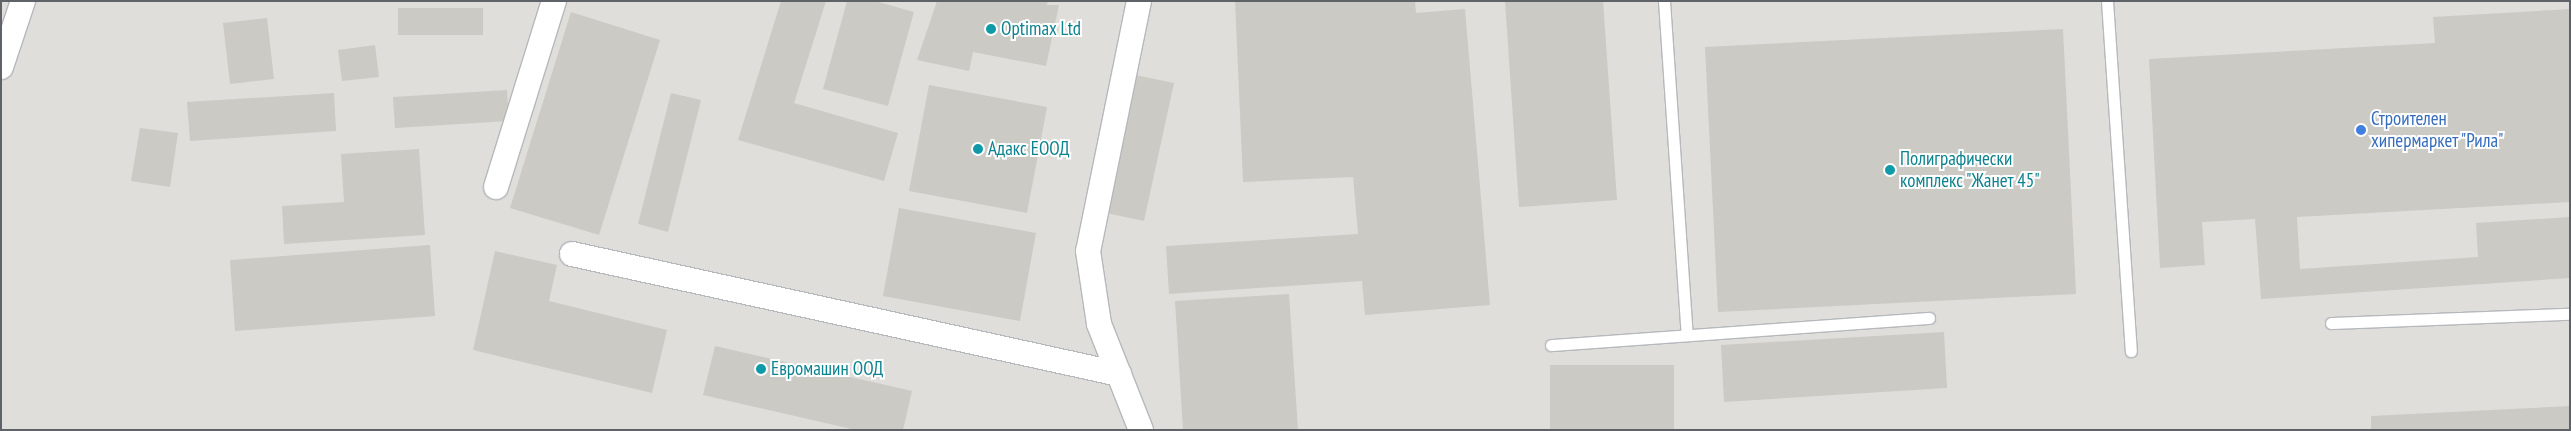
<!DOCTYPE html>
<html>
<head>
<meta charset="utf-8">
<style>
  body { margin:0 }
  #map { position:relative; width:2571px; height:431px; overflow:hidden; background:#f1efe8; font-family:"PT Sans Narrow",sans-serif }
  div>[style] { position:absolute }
  .industrial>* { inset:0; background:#e0deda }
  .building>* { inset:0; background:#cccac5 }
  .roads { filter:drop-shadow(1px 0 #b5b8bc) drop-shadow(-1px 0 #b5b8bc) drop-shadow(0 1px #b5b8bc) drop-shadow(0 -1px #b5b8bc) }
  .service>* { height:11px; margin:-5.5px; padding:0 5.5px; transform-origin:5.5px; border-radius:5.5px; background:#fff }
  .minor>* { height:24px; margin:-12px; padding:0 12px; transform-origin:12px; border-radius:12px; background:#fff }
  .dots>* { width:14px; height:14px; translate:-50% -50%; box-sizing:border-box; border:2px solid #fff; border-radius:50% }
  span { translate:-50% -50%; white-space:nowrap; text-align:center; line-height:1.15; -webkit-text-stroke:4px #fff; paint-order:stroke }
  .culture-label { font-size:19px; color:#0d838f }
  .left { translate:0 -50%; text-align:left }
  .shop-label { font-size:19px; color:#366cbe }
  .frame { position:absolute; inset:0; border:2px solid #5f6368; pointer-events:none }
</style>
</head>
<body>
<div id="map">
  <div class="industrial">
    <i style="clip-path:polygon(1px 1px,2570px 1px,2570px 430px,1px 430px)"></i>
  </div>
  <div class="building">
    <i style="clip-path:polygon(781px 1px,826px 1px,794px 103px,898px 133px,884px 181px,738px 140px)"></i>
    <i style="clip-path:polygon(847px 1px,875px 1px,914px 12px,888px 106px,823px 89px)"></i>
    <i style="clip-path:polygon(937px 1px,1048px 1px,1047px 5px,1059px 5px,1046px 66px,973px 52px,969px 71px,917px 60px)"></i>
    <i style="clip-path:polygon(1235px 1px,1415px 1px,1416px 13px,1465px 9px,1490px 305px,1365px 315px,1362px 281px,1169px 294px,1166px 246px,1358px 234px,1353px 177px,1243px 182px)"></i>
    <i style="clip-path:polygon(1505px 1px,1603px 1px,1617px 200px,1519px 207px)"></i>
    <i style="clip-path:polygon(398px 8px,483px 8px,483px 35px,398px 35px)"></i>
    <i style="clip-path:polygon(2570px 9px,2570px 202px,2297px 217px,2300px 269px,2478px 257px,2476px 223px,2570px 217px,2570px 278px,2261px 299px,2255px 219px,2202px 222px,2205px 265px,2160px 268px,2149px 59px,2435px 43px,2433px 17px)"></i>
    <i style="clip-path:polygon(571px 12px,660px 40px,599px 235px,510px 208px)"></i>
    <i style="clip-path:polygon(267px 18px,274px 79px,230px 84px,223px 23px)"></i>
    <i style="clip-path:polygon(2063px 29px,2076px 294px,1718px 312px,1705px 47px)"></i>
    <i style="clip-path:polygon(375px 45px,379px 77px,342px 81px,338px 50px)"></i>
    <i style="clip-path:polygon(1135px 75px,1174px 83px,1144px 221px,1106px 213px)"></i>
    <i style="clip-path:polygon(929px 85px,1047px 107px,1027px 213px,909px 191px)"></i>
    <i style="clip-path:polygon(507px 90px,509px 121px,395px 128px,393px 97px)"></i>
    <i style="clip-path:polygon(334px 93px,336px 131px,190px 141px,187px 102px)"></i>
    <i style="clip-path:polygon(671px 93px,701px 100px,668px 232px,638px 224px)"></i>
    <i style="clip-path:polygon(140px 128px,178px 133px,170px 187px,131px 181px)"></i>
    <i style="clip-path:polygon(419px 149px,425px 235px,284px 244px,282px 206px,344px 202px,341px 154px)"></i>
    <i style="clip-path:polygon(899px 208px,1036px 233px,1020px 321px,883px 296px)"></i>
    <i style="clip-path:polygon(430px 245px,435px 316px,235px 331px,230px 260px)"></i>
    <i style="clip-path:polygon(495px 251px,557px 265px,549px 301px,667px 330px,652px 393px,473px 350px)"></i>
    <i style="clip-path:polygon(1289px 294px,1298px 430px,1183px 430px,1175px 301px)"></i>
    <i style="clip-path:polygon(1944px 332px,1947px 388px,1724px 402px,1721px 345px)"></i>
    <i style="clip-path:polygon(715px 346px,912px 391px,903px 430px,856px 430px,703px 395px)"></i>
    <i style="clip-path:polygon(1550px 365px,1674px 365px,1674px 430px,1550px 430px)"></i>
    <i style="clip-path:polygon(2570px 406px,2570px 430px,2371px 430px,2371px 416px)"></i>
  </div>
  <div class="roads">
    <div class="service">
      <i style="left:1664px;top:1px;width:335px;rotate:86.1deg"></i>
      <i style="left:2107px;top:1px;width:351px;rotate:86.1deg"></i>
      <i style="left:2331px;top:323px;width:239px;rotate:-2.2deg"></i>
      <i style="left:1551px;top:345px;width:379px;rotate:-4.1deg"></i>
    </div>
    <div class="minor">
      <i style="left:1139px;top:1px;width:255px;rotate:101.5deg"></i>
      <i style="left:1088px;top:251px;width:74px;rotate:81.4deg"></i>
      <i style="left:1099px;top:324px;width:114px;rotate:68.4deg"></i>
      <i style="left:1px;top:67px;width:70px;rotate:-71.6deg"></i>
      <i style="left:496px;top:187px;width:195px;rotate:-72.7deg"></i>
      <i style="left:572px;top:254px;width:560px;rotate:12.37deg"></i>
    </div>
  </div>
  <div class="dots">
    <i style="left:991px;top:29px;background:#0f9aa8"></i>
    <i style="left:2361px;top:130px;background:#3f7fe0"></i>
    <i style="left:978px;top:149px;background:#0f9aa8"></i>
    <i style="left:1890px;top:170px;background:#0f9aa8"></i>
    <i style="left:761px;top:369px;background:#0f9aa8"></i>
  </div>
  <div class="culture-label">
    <span class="left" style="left:1001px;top:29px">Optimax Ltd</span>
    <span class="left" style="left:988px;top:149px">Адакс ЕООД</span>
    <span class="left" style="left:1900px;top:170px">Полиграфически<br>комплекс "Жанет 45"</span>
    <span class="left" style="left:771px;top:369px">Евромашин ООД</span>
  </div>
  <div class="shop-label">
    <span class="left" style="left:2371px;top:130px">Строителен<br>хипермаркет "Рила"</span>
  </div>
  <div class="frame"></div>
</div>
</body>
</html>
